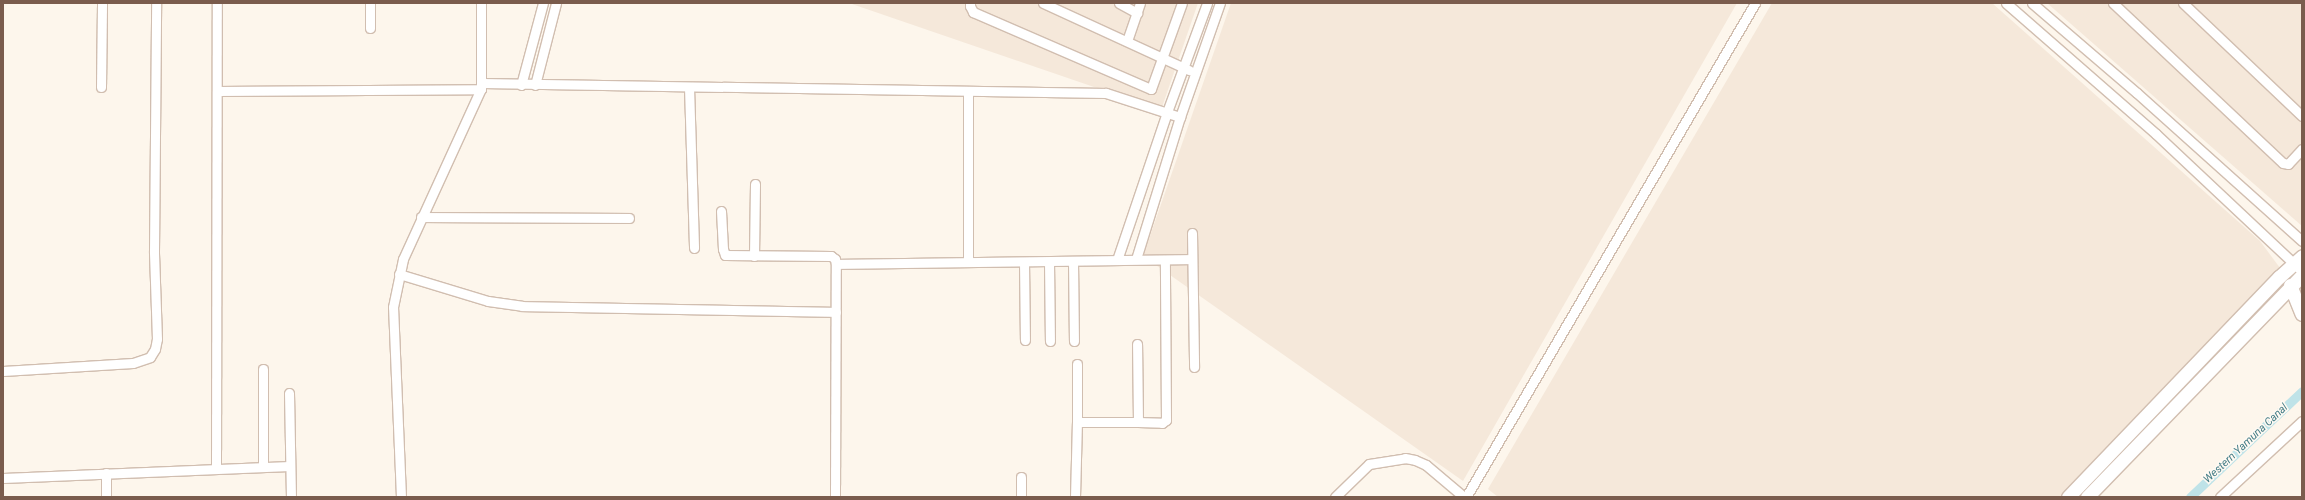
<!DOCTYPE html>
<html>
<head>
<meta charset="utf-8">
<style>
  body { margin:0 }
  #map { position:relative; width:2305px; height:500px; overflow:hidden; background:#fdf6ec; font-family:Roboto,sans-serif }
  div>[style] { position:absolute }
  .residential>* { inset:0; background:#f5e8da }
  .canal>* { height:9px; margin:-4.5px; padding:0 4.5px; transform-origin:4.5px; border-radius:4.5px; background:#bfe3e8 }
  .roads { filter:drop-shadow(1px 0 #d1beb0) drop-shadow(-1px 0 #d1beb0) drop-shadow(0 1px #d1beb0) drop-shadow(0 -1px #d1beb0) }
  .street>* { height:9px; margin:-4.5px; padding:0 4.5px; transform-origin:4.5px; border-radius:4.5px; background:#fff }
  .secondary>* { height:13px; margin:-6.5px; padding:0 6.5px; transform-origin:6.5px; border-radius:6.5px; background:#fff }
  span { translate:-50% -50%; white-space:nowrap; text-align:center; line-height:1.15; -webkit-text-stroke:3px #fffaf3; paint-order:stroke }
  .water-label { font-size:11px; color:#437c86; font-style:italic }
  .frame { position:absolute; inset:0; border:4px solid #7a5c4d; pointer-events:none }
</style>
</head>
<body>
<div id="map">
  <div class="residential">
    <i style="clip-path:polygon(849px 3px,1198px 3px,1161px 110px)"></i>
    <i style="clip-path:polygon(1231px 3px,1737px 3px,1463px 481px,1143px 256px)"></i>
    <i style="clip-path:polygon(1772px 3px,1992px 3px,2260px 241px,2283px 272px,2062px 497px,1498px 497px,1488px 489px)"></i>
    <i style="clip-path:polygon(2047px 3px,2302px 3px,2302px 226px)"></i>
  </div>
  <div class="canal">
    <i style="left:2190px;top:497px;width:154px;rotate:-43.4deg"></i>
  </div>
  <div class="roads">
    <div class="street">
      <i style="left:970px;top:3px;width:3px;rotate:90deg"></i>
      <i style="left:970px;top:6px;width:7px;rotate:63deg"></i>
      <i style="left:973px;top:12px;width:194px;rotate:23.4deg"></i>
      <i style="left:1151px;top:89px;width:91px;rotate:-70.2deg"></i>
      <i style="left:1043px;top:3px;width:161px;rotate:24.7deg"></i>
      <i style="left:1119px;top:3px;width:21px;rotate:29deg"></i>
      <i style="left:2006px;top:3px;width:199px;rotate:41.1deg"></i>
      <i style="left:2156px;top:134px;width:200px;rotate:43.2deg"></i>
      <i style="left:2032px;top:3px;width:138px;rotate:40.6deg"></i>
      <i style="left:2137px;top:93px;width:222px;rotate:41.9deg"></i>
      <i style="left:2113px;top:3px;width:233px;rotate:43.3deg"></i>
      <i style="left:2283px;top:163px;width:5px;rotate:11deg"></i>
      <i style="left:2288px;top:164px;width:21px;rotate:-47deg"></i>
      <i style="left:2183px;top:3px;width:164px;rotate:43.5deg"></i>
      <i style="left:370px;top:28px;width:25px;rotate:-90deg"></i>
      <i style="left:1127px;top:41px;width:40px;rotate:-71.1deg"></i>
      <i style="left:482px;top:83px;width:624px;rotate:0.92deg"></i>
      <i style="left:1106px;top:93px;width:78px;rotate:18deg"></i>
      <i style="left:521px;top:85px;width:85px;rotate:-75deg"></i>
      <i style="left:535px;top:85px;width:85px;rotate:-75.6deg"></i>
      <i style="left:101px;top:87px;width:84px;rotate:-89.3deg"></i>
      <i style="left:689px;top:87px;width:161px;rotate:88.2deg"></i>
      <i style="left:217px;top:91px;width:264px;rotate:-0.4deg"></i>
      <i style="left:721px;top:211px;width:38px;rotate:87deg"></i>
      <i style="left:723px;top:249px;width:6px;rotate:72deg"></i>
      <i style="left:725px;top:255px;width:106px;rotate:0.5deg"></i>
      <i style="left:831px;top:256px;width:5px;rotate:37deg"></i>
      <i style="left:835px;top:259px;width:5px;rotate:79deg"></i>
      <i style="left:421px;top:217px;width:208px;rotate:0.3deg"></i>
      <i style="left:1192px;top:233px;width:134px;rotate:89.1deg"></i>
      <i style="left:754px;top:256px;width:72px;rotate:-89.2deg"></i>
      <i style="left:1136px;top:259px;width:149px;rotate:-72.8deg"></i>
      <i style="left:1180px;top:117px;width:121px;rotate:-70.7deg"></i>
      <i style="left:1117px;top:260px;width:156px;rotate:-71.3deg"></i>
      <i style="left:1167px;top:112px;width:116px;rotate:-69.8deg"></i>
      <i style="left:1073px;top:261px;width:80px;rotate:89.3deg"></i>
      <i style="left:968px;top:262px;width:171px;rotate:-90deg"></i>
      <i style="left:1024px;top:262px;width:78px;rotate:89.3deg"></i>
      <i style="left:1049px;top:262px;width:79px;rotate:89.3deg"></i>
      <i style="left:399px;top:274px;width:93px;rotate:16.9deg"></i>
      <i style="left:488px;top:301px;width:34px;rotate:8deg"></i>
      <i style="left:522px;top:306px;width:314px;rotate:1.1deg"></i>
      <i style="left:1077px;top:364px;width:58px;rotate:90deg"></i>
      <i style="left:3px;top:371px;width:130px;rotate:-3.5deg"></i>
      <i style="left:133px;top:363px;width:18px;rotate:-19deg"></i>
      <i style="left:150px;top:357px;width:9px;rotate:-58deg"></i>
      <i style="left:155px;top:349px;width:10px;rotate:-79deg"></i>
      <i style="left:157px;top:339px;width:88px;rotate:-92deg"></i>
      <i style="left:154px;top:251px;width:248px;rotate:-89.5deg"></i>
      <i style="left:289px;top:393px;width:104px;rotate:88.9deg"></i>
      <i style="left:1138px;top:422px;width:24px;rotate:2deg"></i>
      <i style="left:1162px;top:423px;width:5px;rotate:-37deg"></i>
      <i style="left:1166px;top:420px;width:160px;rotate:-90.4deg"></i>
      <i style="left:263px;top:467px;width:98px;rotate:-90deg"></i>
      <i style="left:216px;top:468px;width:465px;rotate:-89.9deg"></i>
      <i style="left:1021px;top:477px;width:20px;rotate:90deg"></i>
      <i style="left:3px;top:478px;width:287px;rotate:-2.4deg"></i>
      <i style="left:106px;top:497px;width:24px;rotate:-90deg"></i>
      <i style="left:401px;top:497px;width:190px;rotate:-92.4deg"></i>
      <i style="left:393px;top:307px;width:49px;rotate:-78.2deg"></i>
      <i style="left:403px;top:259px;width:187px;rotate:-65.4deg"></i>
      <i style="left:481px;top:89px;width:86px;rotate:-90deg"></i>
      <i style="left:835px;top:497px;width:233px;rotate:-89.8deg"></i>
      <i style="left:836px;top:264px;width:356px;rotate:-0.8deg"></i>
      <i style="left:1075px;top:497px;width:75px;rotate:-88.5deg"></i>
      <i style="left:1077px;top:422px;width:61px"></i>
      <i style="left:1138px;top:422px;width:78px;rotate:-90.7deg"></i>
      <i style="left:1335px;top:497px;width:47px;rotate:-44.1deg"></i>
      <i style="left:1369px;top:464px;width:36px;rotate:-9deg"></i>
      <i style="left:1405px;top:458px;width:10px;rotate:11deg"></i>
      <i style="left:1415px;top:460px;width:12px;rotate:24deg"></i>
      <i style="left:1426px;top:465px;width:50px;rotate:40.1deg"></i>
      <i style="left:1466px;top:497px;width:572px;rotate:-59.67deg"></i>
      <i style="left:2220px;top:497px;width:112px;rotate:-42.8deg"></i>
    </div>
    <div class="secondary">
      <i style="left:2290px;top:285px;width:31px;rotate:68deg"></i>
      <i style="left:2068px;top:497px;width:305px;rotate:-46.2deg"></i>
      <i style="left:2279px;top:277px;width:31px;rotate:-42deg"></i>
      <i style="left:2087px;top:497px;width:309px;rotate:-45.9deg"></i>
    </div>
  </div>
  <div class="water-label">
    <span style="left:2246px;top:444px;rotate:-43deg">Western Yamuna Canal</span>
  </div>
  <div class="frame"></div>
</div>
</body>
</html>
